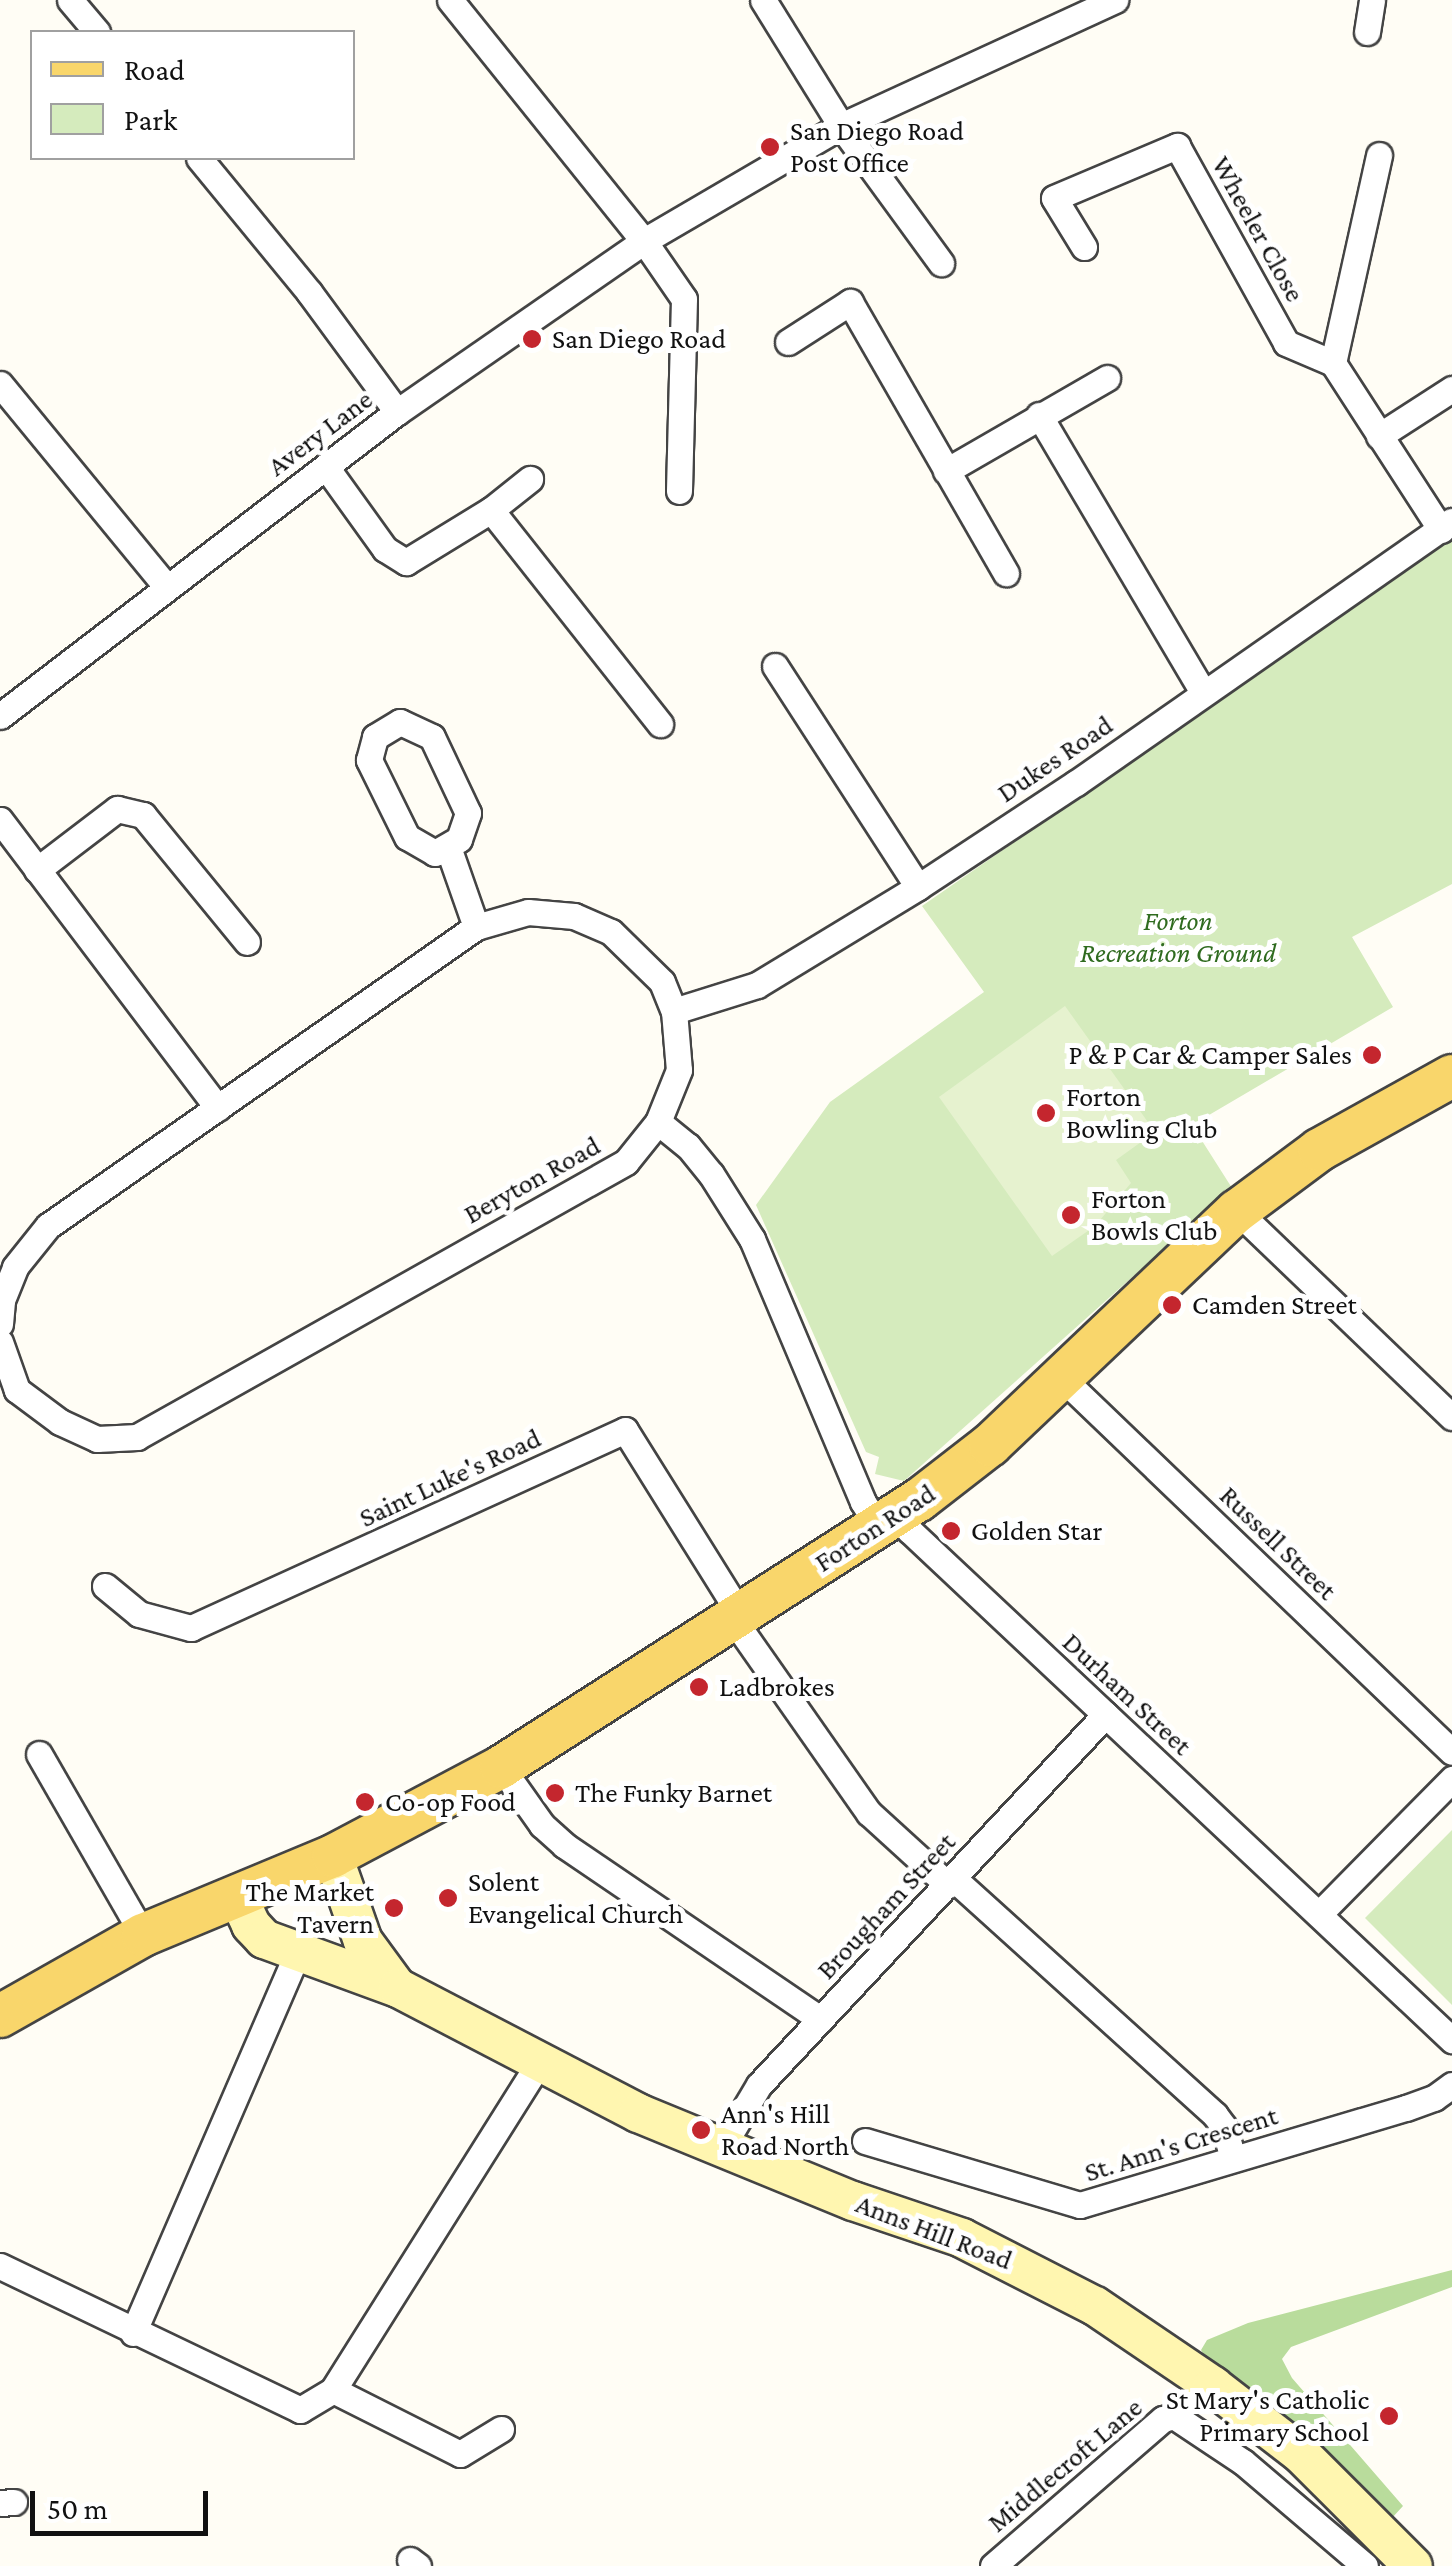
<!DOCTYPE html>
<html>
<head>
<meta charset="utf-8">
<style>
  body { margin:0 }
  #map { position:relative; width:1452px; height:2566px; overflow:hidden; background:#fffdf5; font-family:"Crimson Pro",serif }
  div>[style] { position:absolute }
  .green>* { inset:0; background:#d5ebbd }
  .forest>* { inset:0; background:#b9dc9c }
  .pitch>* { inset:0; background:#e6f2cf }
  .roads { filter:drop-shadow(2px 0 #444) drop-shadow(-2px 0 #444) drop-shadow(0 2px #444) drop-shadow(0 -2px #444) }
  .street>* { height:25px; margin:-12.5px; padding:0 12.5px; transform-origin:12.5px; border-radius:12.5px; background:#fff }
  .secondary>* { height:38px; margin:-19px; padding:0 19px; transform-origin:19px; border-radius:19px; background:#fff6b0 }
  .primary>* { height:42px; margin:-21px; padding:0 21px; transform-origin:21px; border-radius:21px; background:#f9d66b }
  .dots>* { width:28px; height:28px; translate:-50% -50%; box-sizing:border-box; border:5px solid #fff; border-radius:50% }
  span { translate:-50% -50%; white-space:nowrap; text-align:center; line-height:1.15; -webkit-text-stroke:10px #fff; paint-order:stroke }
  .poi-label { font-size:28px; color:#111 }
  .left { translate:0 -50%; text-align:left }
  .right { translate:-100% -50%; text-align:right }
  .street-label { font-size:28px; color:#111 }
  .park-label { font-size:28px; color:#2f6b1f; font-style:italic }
  .legend { position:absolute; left:30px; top:30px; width:325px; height:130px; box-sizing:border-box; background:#fff; border:2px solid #a0a0a0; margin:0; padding:12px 18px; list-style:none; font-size:30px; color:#111 }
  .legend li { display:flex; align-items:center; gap:20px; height:50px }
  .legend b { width:50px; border:2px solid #a0a0a0 }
  .scale { position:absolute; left:30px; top:2491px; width:178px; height:45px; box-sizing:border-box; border:5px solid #111; border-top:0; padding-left:12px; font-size:30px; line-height:35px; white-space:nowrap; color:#111; -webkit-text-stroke:8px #fff; paint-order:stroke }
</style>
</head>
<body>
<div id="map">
  <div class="green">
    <i style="clip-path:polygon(1452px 539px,1452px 884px,1352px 937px,1393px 1007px,1192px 1125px,1232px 1188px,904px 1481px,875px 1474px,879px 1457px,866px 1452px,756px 1205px,830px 1102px,984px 992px,922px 906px)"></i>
    <i style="clip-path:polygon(1452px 1830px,1452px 2005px,1365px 1918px)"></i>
  </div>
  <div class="forest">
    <i style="clip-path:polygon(1452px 2270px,1452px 2287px,1291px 2347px,1282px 2359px,1292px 2378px,1403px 2506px,1391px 2519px,1209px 2363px,1201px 2350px,1207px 2340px,1248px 2323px)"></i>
  </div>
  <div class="pitch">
    <i style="clip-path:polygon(1065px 1006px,1155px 1132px,1116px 1160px,1131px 1183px,1095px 1226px,1052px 1256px,939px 1097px)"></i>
  </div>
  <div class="roads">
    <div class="street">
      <i style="left:70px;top:0;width:42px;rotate:49.8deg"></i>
      <i style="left:450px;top:0;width:309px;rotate:51.2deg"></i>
      <i style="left:644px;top:241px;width:70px;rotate:55.4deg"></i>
      <i style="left:684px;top:299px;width:192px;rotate:91.5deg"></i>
      <i style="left:763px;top:0;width:148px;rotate:58.2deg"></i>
      <i style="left:841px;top:126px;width:170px;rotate:53.9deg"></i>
      <i style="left:1367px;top:32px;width:32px;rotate:-81deg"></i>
      <i style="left:199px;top:158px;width:173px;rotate:50.6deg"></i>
      <i style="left:309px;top:292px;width:149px;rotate:53.7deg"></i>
      <i style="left:1084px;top:247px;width:57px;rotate:-121.5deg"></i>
      <i style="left:1054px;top:198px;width:134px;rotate:-22.9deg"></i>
      <i style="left:1177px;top:146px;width:225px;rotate:61deg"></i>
      <i style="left:1286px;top:343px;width:51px;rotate:23.1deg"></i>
      <i style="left:1333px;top:363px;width:199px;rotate:57.1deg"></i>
      <i style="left:788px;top:342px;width:74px;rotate:-32.8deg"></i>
      <i style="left:850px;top:302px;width:313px;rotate:60.1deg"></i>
      <i style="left:1333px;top:363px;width:213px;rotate:-77.5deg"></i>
      <i style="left:0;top:384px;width:261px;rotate:50.6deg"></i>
      <i style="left:1039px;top:415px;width:322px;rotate:59.4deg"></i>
      <i style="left:1379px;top:436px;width:87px;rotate:-32.8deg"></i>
      <i style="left:326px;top:467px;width:101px;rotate:54.3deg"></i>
      <i style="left:385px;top:549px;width:25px;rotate:32deg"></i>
      <i style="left:406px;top:562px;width:100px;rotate:-31.5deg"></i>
      <i style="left:491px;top:510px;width:50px;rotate:-38.5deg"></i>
      <i style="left:946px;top:471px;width:186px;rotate:-30deg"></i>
      <i style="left:491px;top:510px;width:273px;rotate:51.7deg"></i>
      <i style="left:775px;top:666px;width:263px;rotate:57.1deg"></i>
      <i style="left:0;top:716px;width:500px;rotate:-37.44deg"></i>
      <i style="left:397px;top:412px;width:300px;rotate:-34.7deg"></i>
      <i style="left:644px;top:241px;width:228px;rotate:-30.3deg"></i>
      <i style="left:841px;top:126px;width:302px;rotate:-24.7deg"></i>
      <i style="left:400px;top:722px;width:35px;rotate:25deg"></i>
      <i style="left:432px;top:737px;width:84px;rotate:64.7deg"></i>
      <i style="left:468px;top:813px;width:28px;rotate:109deg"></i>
      <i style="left:459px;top:839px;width:28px;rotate:150deg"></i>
      <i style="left:435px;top:853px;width:32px;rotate:-150deg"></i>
      <i style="left:407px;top:837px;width:86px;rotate:-116.3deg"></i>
      <i style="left:369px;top:760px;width:24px;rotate:-75deg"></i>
      <i style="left:375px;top:737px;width:29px;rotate:-31deg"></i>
      <i style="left:0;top:820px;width:361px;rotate:52.9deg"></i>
      <i style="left:448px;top:847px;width:85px;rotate:70.7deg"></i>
      <i style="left:37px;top:870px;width:101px;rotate:-37.3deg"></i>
      <i style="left:117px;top:809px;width:27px;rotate:13deg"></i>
      <i style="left:143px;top:815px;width:164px;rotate:50.7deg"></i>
      <i style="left:674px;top:1011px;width:87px;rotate:-17.4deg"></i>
      <i style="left:757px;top:985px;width:188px;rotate:-31.3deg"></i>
      <i style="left:918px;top:887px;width:189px;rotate:-33.4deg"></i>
      <i style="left:1076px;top:783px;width:458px;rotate:-34.9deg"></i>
      <i style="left:658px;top:1122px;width:38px;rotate:39deg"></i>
      <i style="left:688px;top:1146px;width:36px;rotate:51deg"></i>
      <i style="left:711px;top:1174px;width:77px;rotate:57.8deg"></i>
      <i style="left:752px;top:1239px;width:285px;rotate:67.1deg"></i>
      <i style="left:863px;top:1502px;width:28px;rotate:58deg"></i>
      <i style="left:1237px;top:1211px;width:298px;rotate:43.8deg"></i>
      <i style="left:0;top:1324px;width:24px;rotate:-85deg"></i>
      <i style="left:2px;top:1300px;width:35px;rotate:-68deg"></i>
      <i style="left:15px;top:1267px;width:53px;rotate:-51.2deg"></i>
      <i style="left:48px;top:1226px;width:522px;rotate:-34.94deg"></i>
      <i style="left:476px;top:927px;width:54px;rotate:-16.1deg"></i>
      <i style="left:528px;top:912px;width:46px;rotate:5deg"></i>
      <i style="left:574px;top:916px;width:40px;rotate:23.4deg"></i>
      <i style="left:611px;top:932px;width:71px;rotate:44.4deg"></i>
      <i style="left:662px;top:982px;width:31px;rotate:68deg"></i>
      <i style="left:674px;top:1011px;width:59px;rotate:85.2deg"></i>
      <i style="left:679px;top:1070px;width:56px;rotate:112deg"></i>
      <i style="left:658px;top:1122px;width:51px;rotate:128.7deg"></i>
      <i style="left:626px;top:1162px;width:561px;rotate:150.65deg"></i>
      <i style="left:137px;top:1437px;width:40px;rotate:177.1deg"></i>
      <i style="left:97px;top:1439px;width:41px;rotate:-155.3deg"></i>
      <i style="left:60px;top:1422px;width:54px;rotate:-143.3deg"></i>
      <i style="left:17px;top:1390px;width:51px;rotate:-109.5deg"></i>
      <i style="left:1062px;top:1378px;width:540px;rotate:43.8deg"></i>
      <i style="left:897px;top:1514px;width:21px;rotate:53deg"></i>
      <i style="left:910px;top:1531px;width:744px;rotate:43.2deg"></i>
      <i style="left:105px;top:1586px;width:44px;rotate:39.5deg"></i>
      <i style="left:139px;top:1614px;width:54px;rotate:15.1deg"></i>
      <i style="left:191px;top:1628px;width:477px;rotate:-24.5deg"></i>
      <i style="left:625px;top:1430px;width:217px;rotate:58deg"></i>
      <i style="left:733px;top:1619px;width:237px;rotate:55deg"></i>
      <i style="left:869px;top:1813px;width:107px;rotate:42.3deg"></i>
      <i style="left:39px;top:1754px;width:209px;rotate:60.1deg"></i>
      <i style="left:501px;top:1767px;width:71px;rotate:54.7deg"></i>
      <i style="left:542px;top:1825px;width:30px;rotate:42deg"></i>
      <i style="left:564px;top:1845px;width:310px;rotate:34.2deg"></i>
      <i style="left:953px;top:1878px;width:353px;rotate:42.1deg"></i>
      <i style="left:1215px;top:2115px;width:15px;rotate:53deg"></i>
      <i style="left:1224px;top:2127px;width:32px;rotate:74deg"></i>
      <i style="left:1319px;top:1914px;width:190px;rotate:-45.4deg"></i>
      <i style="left:865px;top:2141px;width:224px;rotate:16.6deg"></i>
      <i style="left:1080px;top:2205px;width:340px;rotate:-16.6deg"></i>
      <i style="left:1406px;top:2108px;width:30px;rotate:-20deg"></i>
      <i style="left:1434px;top:2098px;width:22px;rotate:-36deg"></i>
      <i style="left:722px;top:2147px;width:72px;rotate:-59.2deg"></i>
      <i style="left:759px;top:2085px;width:507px;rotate:-46.92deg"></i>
      <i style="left:0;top:2266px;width:333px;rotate:25.6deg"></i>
      <i style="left:300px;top:2410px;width:39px;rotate:-31deg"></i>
      <i style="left:333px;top:2390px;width:385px;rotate:-57.8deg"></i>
      <i style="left:133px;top:2333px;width:416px;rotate:-66.6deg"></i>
      <i style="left:333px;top:2390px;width:142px;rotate:26.7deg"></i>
      <i style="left:460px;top:2454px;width:48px;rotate:-31.4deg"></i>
      <i style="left:0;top:2503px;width:14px;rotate:-4deg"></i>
      <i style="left:410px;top:2560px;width:10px;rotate:37deg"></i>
      <i style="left:993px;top:2566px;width:225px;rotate:-40.9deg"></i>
      <i style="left:1163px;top:2419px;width:11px;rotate:-15deg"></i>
      <i style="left:1174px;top:2416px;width:83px;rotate:33.7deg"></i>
      <i style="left:1243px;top:2462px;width:160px;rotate:40.4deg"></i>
    </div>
    <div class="secondary">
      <i style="left:333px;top:1856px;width:90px;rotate:70.6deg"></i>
      <i style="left:363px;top:1941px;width:56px;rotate:53.7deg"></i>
      <i style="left:239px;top:1899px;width:29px;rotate:65deg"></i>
      <i style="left:251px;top:1925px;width:19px;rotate:47deg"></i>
      <i style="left:264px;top:1939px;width:143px;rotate:20.1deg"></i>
      <i style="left:398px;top:1988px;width:271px;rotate:27.5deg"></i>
      <i style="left:638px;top:2113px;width:232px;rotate:22.3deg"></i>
      <i style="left:853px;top:2201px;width:115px;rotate:18.7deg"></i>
      <i style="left:962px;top:2238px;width:149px;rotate:27.1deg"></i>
      <i style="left:1095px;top:2306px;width:143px;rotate:34.1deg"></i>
      <i style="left:1213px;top:2386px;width:111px;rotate:37.7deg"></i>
      <i style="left:1301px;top:2454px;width:158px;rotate:45deg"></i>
    </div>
    <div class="primary">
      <i style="left:0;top:2016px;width:164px;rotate:-29.5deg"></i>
      <i style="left:143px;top:1935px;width:206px;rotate:-22.6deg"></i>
      <i style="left:333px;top:1856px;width:190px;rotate:-27.9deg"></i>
      <i style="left:501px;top:1767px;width:496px;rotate:-32.6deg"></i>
      <i style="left:919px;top:1500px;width:90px;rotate:-37.8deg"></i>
      <i style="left:990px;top:1445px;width:340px;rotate:-43.5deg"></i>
      <i style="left:1237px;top:1211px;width:102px;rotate:-36.6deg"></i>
      <i style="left:1319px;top:1150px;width:152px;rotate:-29.1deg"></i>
    </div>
  </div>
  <div class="dots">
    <i style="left:770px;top:147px;background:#c4262e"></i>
    <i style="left:532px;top:339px;background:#c4262e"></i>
    <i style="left:1372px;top:1055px;background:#c4262e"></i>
    <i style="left:1046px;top:1113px;background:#c4262e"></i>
    <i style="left:1071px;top:1215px;background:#c4262e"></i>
    <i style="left:1172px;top:1305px;background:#c4262e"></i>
    <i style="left:951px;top:1531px;background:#c4262e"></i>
    <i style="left:699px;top:1687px;background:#c4262e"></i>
    <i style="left:555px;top:1793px;background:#c4262e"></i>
    <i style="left:365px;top:1802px;background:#c4262e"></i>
    <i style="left:448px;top:1898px;background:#c4262e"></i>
    <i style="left:394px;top:1908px;background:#c4262e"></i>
    <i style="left:701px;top:2130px;background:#c4262e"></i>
    <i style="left:1389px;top:2416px;background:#c4262e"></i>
  </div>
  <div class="poi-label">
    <span class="left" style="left:790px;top:147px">San Diego Road<br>Post Office</span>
    <span class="left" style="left:552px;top:339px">San Diego Road</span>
    <span class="right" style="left:1352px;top:1055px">P &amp; P Car &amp; Camper Sales</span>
    <span class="left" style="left:1066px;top:1113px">Forton<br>Bowling Club</span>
    <span class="left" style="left:1091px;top:1215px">Forton<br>Bowls Club</span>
    <span class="left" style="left:1192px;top:1305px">Camden Street</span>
    <span class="left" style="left:971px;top:1531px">Golden Star</span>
    <span class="left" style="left:719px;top:1687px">Ladbrokes</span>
    <span class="left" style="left:575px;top:1793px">The Funky Barnet</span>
    <span class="left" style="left:385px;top:1802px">Co-op Food</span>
    <span class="left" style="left:468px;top:1898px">Solent<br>Evangelical Church</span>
    <span class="right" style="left:374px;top:1908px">The Market<br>Tavern</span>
    <span class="left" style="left:721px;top:2130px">Ann's Hill<br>Road North</span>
    <span class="right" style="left:1369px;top:2416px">St Mary's Catholic<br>Primary School</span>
  </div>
  <div class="street-label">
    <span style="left:1258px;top:229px;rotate:61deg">Wheeler Close</span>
    <span style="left:320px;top:433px;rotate:-37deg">Avery Lane</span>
    <span style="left:1055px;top:759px;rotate:-34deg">Dukes Road</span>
    <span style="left:532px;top:1180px;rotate:-29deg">Beryton Road</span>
    <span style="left:450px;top:1478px;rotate:-25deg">Saint Luke's Road</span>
    <span style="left:875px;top:1528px;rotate:-33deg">Forton Road</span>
    <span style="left:1278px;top:1543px;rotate:44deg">Russell Street</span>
    <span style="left:1127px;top:1694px;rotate:43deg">Durham Street</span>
    <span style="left:886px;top:1906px;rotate:-47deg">Brougham Street</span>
    <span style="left:1181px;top:2144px;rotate:-17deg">St. Ann's Crescent</span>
    <span style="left:934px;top:2232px;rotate:21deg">Anns Hill Road</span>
    <span style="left:1065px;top:2465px;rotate:-40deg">Middlecroft Lane</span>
  </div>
  <div class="park-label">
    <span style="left:1178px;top:937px">Forton<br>Recreation Ground</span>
  </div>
  <ul class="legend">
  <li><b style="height:12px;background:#f9d66b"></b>Road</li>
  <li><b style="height:28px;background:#d5ebbd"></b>Park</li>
  </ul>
  <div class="scale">50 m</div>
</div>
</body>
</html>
